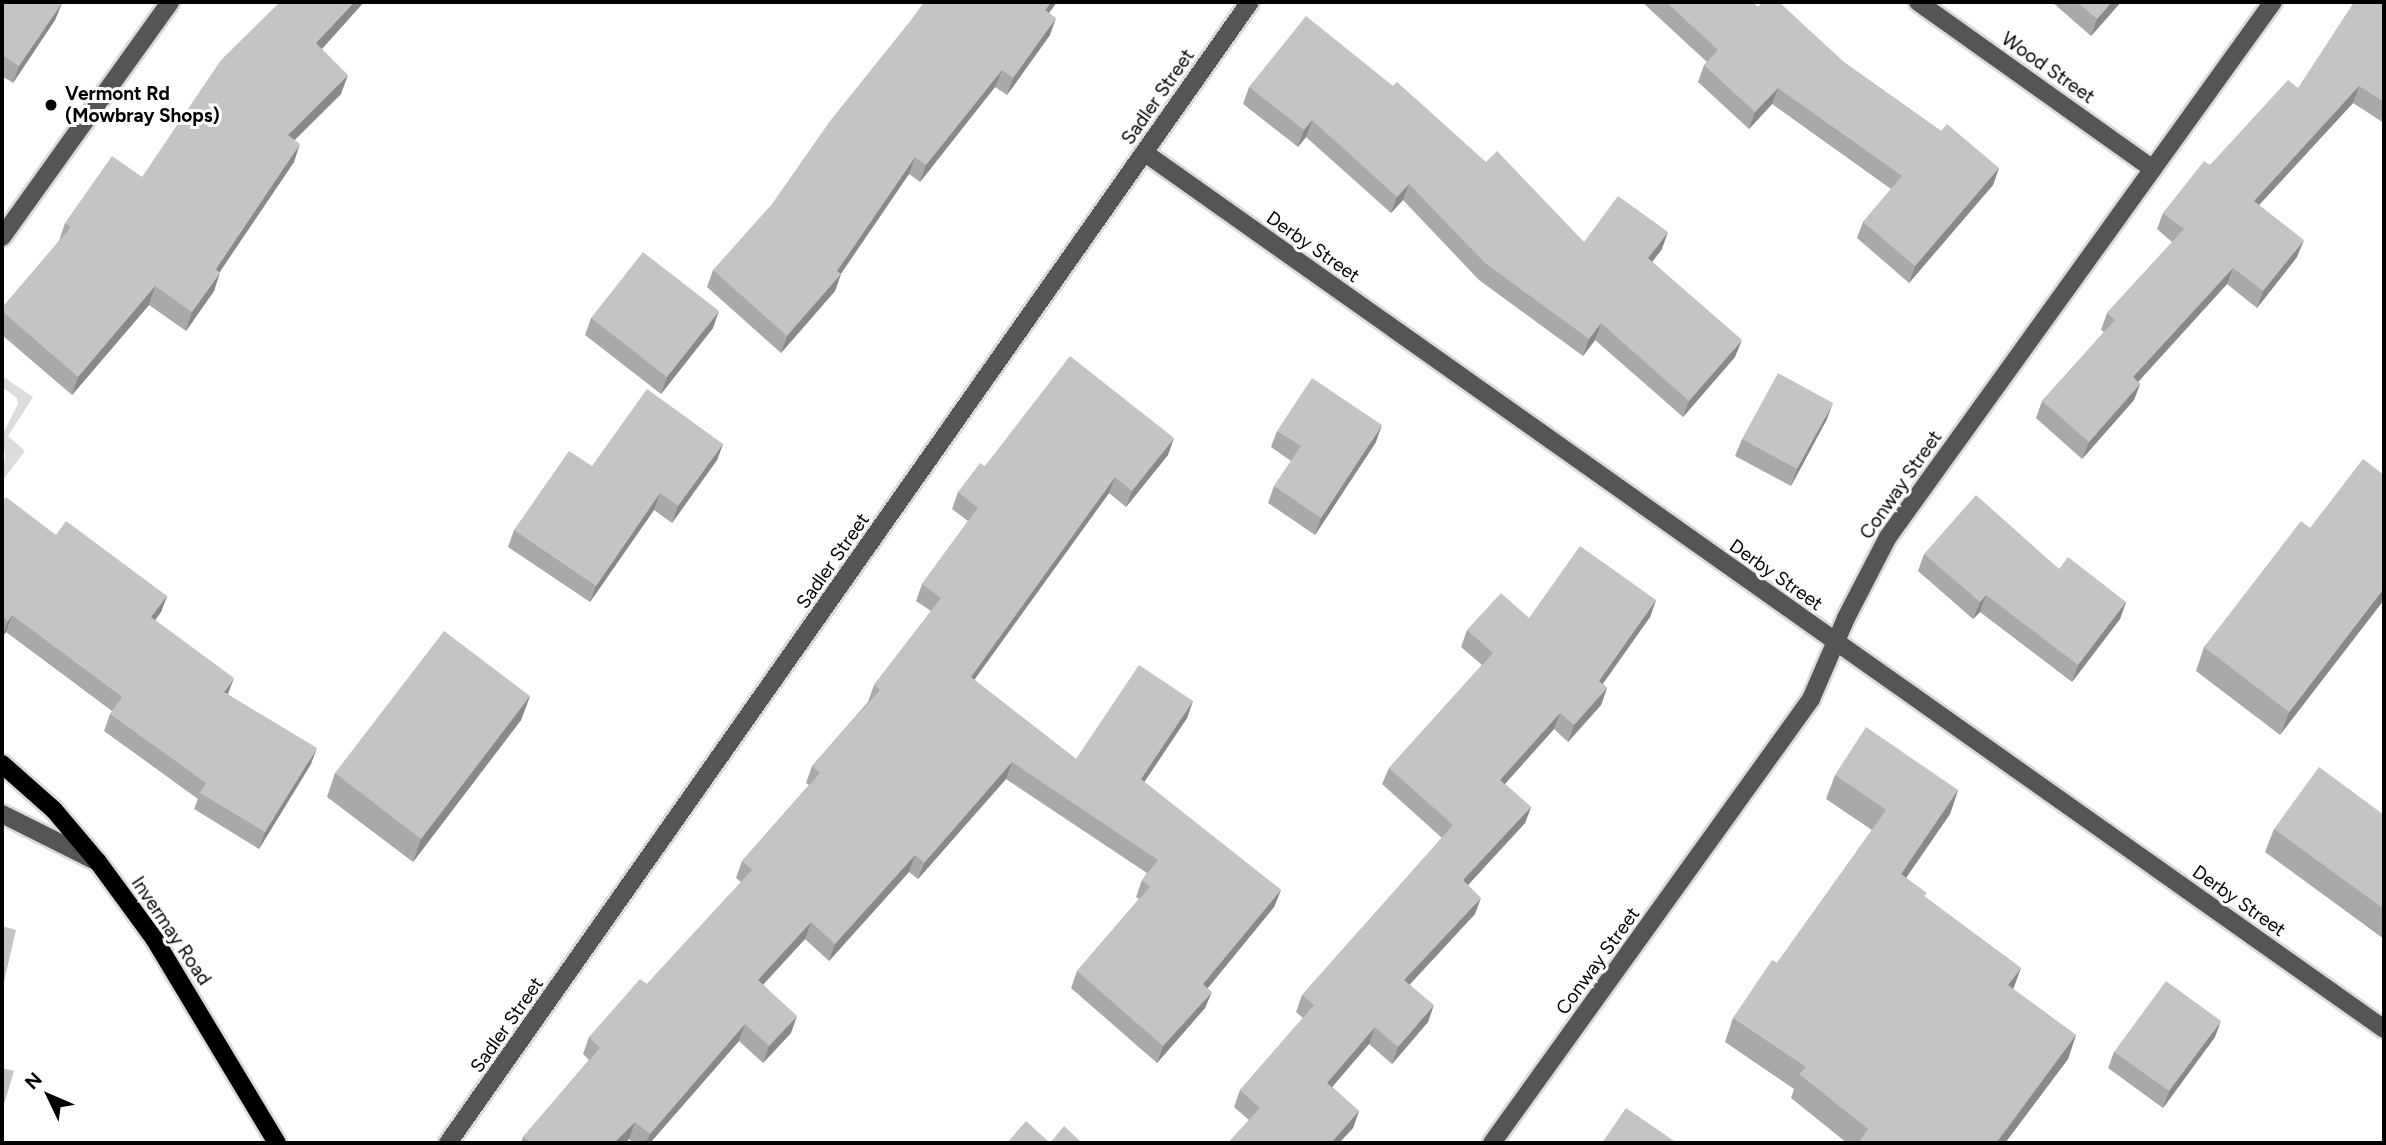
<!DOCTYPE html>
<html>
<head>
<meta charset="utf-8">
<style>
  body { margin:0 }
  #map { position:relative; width:2386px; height:1145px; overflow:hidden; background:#fff; font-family:Figtree,sans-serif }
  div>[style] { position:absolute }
  .green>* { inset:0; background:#dcdcdc }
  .roads { filter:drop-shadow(2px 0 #dbdbdb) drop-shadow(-2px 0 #dbdbdb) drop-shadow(0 2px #dbdbdb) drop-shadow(0 -2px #dbdbdb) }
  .minor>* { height:18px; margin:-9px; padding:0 9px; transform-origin:9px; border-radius:9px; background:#555 }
  .major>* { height:18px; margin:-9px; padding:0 9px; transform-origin:9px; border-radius:9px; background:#000 }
  .wall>* { inset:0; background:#a9a9a9 }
  .shaded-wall>* { inset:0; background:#898989 }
  .building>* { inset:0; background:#c4c4c4 }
  .dots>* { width:19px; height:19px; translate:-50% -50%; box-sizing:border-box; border:4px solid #fff; border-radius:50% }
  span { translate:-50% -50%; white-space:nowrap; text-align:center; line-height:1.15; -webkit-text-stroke:6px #fff; paint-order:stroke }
  .street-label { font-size:19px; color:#000 }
  .poi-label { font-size:19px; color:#000; font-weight:700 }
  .left { translate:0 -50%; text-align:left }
  .frame { position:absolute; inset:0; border:4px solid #000; pointer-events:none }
  .north { position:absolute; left:14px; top:1061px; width:70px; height:70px; -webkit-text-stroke:5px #fff; paint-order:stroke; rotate:314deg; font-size:19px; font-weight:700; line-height:28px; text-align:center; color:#000 }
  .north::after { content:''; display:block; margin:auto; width:24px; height:32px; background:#000; clip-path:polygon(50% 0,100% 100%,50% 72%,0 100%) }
</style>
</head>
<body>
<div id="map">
  <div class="green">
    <i style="clip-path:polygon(2px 376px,33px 397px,8px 436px,25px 451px,2px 481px,5px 455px,2px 435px,18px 404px,17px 398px,2px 387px)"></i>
  </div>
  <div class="roads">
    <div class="minor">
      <i style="left:1918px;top:2px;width:288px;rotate:35.4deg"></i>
      <i style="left:1145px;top:153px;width:1517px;rotate:35.26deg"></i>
      <i style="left:2px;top:237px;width:289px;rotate:-54.4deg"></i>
      <i style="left:2px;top:814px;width:107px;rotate:26.6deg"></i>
      <i style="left:448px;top:1143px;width:1395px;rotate:-54.9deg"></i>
      <i style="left:1492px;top:1143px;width:547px;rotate:-54.3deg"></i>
      <i style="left:1811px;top:699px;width:88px;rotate:-66.6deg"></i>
      <i style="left:1846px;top:618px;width:91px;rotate:-62.6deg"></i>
      <i style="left:1888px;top:537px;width:659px;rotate:-54.26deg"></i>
    </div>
    <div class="major">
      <i style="left:2px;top:764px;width:69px;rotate:41.5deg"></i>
      <i style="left:54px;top:810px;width:68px;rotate:49.8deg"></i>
      <i style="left:98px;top:862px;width:97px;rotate:53.8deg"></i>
      <i style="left:155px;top:940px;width:237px;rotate:59deg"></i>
    </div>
  </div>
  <div class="wall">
    <i style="clip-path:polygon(2px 2px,62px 3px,55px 20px,13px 83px,2px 76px)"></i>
    <i style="clip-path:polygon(364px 2px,322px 49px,341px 94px,295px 140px,294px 162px,219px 272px,214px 291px,186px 331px,149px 305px,72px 395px,2px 335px,2px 308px,59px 241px,65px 223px,142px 177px)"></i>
    <i style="clip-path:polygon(1642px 2px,1752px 2px,1758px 7px,1845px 63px,1941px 131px,1999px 168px,1993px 185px,1909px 283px,1857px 238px,1863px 222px,1891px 189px,1772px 104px,1749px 129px,1698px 82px,1704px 65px,1707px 62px)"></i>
    <i style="clip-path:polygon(2052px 2px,2121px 2px,2091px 36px)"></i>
    <i style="clip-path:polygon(2384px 2px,2384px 123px,2353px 103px,2259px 205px,2297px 257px,2257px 308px,2227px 284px,2138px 382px,2140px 384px,2134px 400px,2082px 459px,2036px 418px,2042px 401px,2104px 332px,2101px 330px,2107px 313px,2172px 242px,2157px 229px,2163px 213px,2210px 165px,2298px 88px)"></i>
    <i style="clip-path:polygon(1049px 13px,1050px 35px,1007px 95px,995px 87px,920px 182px,909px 174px,841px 274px,835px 291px,781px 353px,707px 287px,713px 270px)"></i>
    <i style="clip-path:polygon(1249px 87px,1486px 162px,1584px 242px,1662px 249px,1652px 262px,1735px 357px,1683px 417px,1595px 340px,1583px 356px,1479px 280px,1403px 200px,1391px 213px,1306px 137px,1298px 147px,1243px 104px)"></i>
    <i style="clip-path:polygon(591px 318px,713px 328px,661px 394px,585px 335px)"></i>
    <i style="clip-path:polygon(1827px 419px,1791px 486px,1735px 456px,1742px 439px)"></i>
    <i style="clip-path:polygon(1277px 431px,1376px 442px,1315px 535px,1268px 503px,1274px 486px,1291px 461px,1271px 447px)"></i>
    <i style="clip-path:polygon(723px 444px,717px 460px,672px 523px,654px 510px,590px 602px,508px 547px,514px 530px,592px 466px)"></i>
    <i style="clip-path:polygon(1168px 455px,1126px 507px,1109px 493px,974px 680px,1076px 759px,1193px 701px,1187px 718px,1144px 782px,1281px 890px,1274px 907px,1208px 988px,1205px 1008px,1157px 1063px,1071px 988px,1077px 971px,1139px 899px,1136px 897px,1142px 880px,1147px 873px,1006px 779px,918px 879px,909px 872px,829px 961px,805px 939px,763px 984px,791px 1033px,763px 1063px,739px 1041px,650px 1143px,634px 1143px,629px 1139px,625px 1143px,521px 1143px,523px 1137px,589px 1060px,583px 1054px,589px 1037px,647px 984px,741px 882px,736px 878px,742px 861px,809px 785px,806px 783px,812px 766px,868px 702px,874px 685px,931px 611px,916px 601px,922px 584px,968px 521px,952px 509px,958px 492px,985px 466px)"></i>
    <i style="clip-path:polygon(2384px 475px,2280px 735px,2196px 671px,2204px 647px,2310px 528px)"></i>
    <i style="clip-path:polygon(2px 503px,56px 535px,167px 596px,161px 612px,155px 620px,228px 694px,311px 764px,259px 849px,194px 809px,198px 799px,104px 731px,110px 714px,112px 711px,6px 632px,2px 637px)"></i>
    <i style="clip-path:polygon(1924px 554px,2059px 569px,2126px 602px,2120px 619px,2072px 682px,1980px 612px,1973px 619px,1918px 571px)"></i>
    <i style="clip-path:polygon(1656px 600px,1650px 617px,1603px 684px,1607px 688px,1601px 705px,1568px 742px,1554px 729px,1505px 784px,1531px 807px,1525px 823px,1468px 885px,1475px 914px,1410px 984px,1428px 1022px,1392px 1064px,1369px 1044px,1332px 1087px,1359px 1111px,1353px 1128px,1339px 1143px,1228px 1143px,1249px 1120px,1234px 1107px,1240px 1090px,1303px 1018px,1296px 1012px,1302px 995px,1442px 838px,1382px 784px,1389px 768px,1482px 665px,1461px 647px,1467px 630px,1529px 618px)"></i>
    <i style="clip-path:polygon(530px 696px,521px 720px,413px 862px,327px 797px,335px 773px)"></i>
    <i style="clip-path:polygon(1835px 775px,1958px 790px,1950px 814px,1906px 878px,1925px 897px,2021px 968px,2013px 989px,2076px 1035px,2068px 1059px,2005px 1143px,1847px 1143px,1791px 1098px,1794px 1089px,1725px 1042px,1733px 1018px,1777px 963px,1872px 830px,1826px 799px)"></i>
    <i style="clip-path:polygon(2384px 815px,2384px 939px,2265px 852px,2274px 829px)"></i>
    <i style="clip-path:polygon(2215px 1037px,2163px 1108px,2108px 1068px,2114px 1052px)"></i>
  </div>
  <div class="shaded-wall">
    <i style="clip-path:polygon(354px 2px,364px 2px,310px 62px,316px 43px)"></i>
    <i style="clip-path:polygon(1051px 2px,1057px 2px,1039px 27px,1045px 10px)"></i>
    <i style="clip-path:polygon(2112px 2px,2121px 2px,2091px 36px,2097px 19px)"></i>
    <i style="clip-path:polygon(62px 3px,55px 20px,13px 83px,19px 66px)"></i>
    <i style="clip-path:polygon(1056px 18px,1050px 35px,1007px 95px,1013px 78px)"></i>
    <i style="clip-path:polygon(1002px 70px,995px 87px,920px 182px,926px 165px)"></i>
    <i style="clip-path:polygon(348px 75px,341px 94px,281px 153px,288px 135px)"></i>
    <i style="clip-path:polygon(2359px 86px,2353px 103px,2248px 217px,2254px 201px)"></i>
    <i style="clip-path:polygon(1778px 88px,1772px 104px,1749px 129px,1755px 112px)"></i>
    <i style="clip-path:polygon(1312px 120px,1306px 137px,1298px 147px,1304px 130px)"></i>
    <i style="clip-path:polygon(300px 144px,294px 162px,209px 288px,216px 269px)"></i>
    <i style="clip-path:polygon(915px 157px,909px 174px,837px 279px,841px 274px,835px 291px,781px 353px,787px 336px,837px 271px)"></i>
    <i style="clip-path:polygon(1999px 168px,1993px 185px,1909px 283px,1915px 266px)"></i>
    <i style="clip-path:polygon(1409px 184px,1403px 200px,1391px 213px,1397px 197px)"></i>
    <i style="clip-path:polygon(1668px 232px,1662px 249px,1642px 275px,1648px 258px)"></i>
    <i style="clip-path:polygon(2304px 240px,2297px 257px,2257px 308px,2263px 291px)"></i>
    <i style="clip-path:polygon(2233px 268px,2227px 284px,2127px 394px,2133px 377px)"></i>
    <i style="clip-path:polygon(220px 273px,214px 291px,186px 331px,192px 312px)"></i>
    <i style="clip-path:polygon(155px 286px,149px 305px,72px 395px,78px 377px)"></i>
    <i style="clip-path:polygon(719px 311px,713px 328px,661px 394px,667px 377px)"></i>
    <i style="clip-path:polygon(1601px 323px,1595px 340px,1583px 356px,1589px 339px)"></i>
    <i style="clip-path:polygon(1742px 340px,1735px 357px,1683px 417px,1689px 401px)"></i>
    <i style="clip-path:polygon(2140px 384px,2134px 400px,2082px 459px,2089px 442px)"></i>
    <i style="clip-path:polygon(1833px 403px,1827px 419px,1791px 486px,1797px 469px)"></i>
    <i style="clip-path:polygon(1382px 425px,1376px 442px,1315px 535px,1321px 518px)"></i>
    <i style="clip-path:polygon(1174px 438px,1168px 455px,1126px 507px,1132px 491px)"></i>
    <i style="clip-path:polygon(723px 444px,717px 460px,672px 523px,678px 506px)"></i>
    <i style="clip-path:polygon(1115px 477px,1109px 493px,964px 694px,971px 677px)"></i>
    <i style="clip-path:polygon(660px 493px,654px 510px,590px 602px,596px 586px)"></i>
    <i style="clip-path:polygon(2384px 588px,2384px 600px,2280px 735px,2289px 712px)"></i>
    <i style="clip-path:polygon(1986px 595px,1980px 612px,1973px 619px,1980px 602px)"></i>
    <i style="clip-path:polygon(167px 596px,161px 612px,145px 634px,151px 617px)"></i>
    <i style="clip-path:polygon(1656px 600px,1650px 617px,1593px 697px,1599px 681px)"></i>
    <i style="clip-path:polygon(2126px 602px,2120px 619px,2072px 682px,2078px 665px)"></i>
    <i style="clip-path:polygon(12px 615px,6px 632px,2px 637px,8px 621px)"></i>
    <i style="clip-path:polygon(234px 678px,228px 694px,224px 692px)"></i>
    <i style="clip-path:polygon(1607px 688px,1601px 705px,1568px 742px,1574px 725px)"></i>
    <i style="clip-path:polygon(530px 696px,521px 720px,413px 862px,421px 839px)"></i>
    <i style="clip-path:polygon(1193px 701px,1187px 718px,1135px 796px,1141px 779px)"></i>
    <i style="clip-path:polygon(1560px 713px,1554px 729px,1494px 796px,1500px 780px)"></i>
    <i style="clip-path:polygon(317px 748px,311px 764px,259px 849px,265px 832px)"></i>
    <i style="clip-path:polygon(1012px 762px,1006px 779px,918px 879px,924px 863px)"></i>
    <i style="clip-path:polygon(1958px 790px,1950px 814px,1892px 898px,1901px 874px)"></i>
    <i style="clip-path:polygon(1531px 807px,1525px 823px,1457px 897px,1463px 880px)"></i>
    <i style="clip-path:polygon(915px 855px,909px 872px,829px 961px,835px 944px)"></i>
    <i style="clip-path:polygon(1281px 890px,1274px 907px,1197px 1001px,1203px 984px)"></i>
    <i style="clip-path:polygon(1481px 898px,1475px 914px,1398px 997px,1404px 980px)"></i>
    <i style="clip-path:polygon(811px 922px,805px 939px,752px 997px,758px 980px)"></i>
    <i style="clip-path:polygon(2021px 968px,2012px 992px,2008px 985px)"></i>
    <i style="clip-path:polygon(1212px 992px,1205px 1008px,1157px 1063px,1163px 1046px)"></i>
    <i style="clip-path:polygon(1434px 1005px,1428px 1022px,1392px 1064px,1398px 1047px)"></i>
    <i style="clip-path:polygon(797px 1016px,791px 1033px,763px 1063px,769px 1046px)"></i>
    <i style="clip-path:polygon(2221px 1021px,2215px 1037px,2163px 1108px,2169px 1091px)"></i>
    <i style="clip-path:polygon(745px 1024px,739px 1041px,650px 1143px,646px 1143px,650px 1134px)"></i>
    <i style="clip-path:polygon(1375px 1027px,1369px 1044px,1321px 1100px,1327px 1083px)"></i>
    <i style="clip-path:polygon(2076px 1035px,2068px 1059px,2005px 1143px,1997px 1143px)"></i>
    <i style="clip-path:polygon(1359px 1111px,1353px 1128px,1339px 1143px,1331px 1143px)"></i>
    <i style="clip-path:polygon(635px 1122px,629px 1139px,625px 1143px,614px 1143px)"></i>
  </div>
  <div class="building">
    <i style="clip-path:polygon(2px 2px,60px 2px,62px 3px,19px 66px,2px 55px)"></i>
    <i style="clip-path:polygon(280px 2px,354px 2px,316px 43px,348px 75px,288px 135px,300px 144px,216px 269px,220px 273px,192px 312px,155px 286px,78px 377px,2px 311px,2px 308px,71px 227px,65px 223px,112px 156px,142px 177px,221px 60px)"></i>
    <i style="clip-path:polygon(924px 2px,1051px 2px,1045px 10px,1056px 18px,1013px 78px,1002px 70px,926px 165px,915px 157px,837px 271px,841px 274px,787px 336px,713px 270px,772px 204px,830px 121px,911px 20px)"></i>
    <i style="clip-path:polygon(1666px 2px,1752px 2px,1758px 7px,1762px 2px,1779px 2px,1845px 63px,1941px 131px,1947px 124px,1999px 168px,1915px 266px,1863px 222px,1902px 176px,1778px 88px,1755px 112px,1704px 65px,1718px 50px)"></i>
    <i style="clip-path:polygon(2077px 2px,2112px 2px,2097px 19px)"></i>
    <i style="clip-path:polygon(2354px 2px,2384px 2px,2384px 102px,2359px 86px,2254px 201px,2304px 240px,2263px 291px,2233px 268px,2133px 377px,2140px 384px,2089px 442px,2042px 401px,2115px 320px,2107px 313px,2184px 229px,2163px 213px,2204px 161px,2210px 165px,2288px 80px,2298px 88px)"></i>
    <i style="clip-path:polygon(1306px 16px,1393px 86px,1397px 82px,1486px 162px,1497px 151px,1584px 242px,1618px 196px,1668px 232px,1648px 258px,1742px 340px,1689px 401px,1601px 323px,1589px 339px,1485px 263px,1409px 184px,1397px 197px,1312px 120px,1304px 130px,1249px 87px)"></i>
    <i style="clip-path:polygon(643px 252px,719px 311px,667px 377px,591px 318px)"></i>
    <i style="clip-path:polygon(1070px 356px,1174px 438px,1132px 491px,1115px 477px,971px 677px,1076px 759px,1139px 665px,1193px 701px,1141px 779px,1281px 890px,1203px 984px,1212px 992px,1163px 1046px,1077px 971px,1150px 887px,1142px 880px,1158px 860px,1012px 762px,924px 863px,915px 855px,835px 944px,811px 922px,758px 980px,797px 1016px,769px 1046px,745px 1024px,650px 1134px,635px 1122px,614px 1143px,531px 1143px,523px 1137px,600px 1048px,589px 1037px,640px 979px,647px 984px,752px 870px,742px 861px,820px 773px,812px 766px,880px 690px,874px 685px,941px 598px,922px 584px,978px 508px,958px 492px,980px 463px,985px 466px)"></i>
    <i style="clip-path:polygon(1778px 373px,1833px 403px,1797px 469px,1742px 439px)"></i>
    <i style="clip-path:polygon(1312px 378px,1382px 425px,1321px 518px,1274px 486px,1301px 446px,1277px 431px)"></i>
    <i style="clip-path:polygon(647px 389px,723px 444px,678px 506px,660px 493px,596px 586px,514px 530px,569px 451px,592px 466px)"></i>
    <i style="clip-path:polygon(2363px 459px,2384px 475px,2384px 588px,2289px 712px,2204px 647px,2301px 521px,2310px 528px)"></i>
    <i style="clip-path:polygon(1976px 495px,2059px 569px,2068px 557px,2126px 602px,2078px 665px,1986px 595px,1980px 602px,1924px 554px)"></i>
    <i style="clip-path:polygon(6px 497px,56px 535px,66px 521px,167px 596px,151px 617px,234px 678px,224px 692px,317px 748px,265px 832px,200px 793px,206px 783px,110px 714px,122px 697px,12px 615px,8px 621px,2px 617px,2px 503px)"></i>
    <i style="clip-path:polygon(1580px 546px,1656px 600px,1599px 681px,1607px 688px,1574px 725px,1560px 713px,1500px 780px,1531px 807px,1463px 880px,1481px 898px,1404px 980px,1434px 1005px,1398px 1047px,1375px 1027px,1327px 1083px,1359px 1111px,1331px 1143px,1228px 1143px,1260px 1108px,1240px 1090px,1314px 1005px,1302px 995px,1453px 825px,1389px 768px,1493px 653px,1467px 630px,1501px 593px,1529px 618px)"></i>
    <i style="clip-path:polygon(444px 631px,530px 696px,421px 839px,335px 773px)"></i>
    <i style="clip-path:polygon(1866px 727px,1958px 790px,1901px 874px,1927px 893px,1924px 896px,2021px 968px,2008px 985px,2076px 1035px,1997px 1141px,2000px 1143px,1858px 1143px,1868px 1129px,1799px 1074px,1806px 1067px,1733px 1018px,1772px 960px,1777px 963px,1886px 810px,1835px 775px)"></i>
    <i style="clip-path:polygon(2319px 767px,2384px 815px,2384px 909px,2274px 829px)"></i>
    <i style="clip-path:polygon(2px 926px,16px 930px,2px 990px)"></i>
    <i style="clip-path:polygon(2166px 981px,2221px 1021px,2169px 1091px,2114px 1052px)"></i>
    <i style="clip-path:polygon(2px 1068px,14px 1071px,2px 1111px)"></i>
    <i style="clip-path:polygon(1626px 1108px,1677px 1143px,1602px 1143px)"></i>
    <i style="clip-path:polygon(1026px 1121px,1050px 1143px,1064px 1126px,1082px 1143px,1007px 1143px)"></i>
  </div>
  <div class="dots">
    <i style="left:51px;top:105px;background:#000"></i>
  </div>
  <div class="street-label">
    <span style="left:2048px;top:68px;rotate:35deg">Wood Street</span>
    <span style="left:1158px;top:97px;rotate:-55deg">Sadler Street</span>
    <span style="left:1313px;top:247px;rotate:35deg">Derby Street</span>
    <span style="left:1901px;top:485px;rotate:-55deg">Conway Street</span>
    <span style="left:833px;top:561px;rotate:-55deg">Sadler Street</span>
    <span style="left:1776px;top:575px;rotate:35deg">Derby Street</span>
    <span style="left:2239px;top:901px;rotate:35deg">Derby Street</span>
    <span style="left:171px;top:931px;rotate:56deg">Invermay Road</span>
    <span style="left:1598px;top:961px;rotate:-54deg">Conway Street</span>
    <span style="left:507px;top:1025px;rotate:-55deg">Sadler Street</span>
  </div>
  <div class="poi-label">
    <span class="left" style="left:65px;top:105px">Vermont Rd<br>(Mowbray Shops)</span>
  </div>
  <div class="frame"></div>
  <div class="north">N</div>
</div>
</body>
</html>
